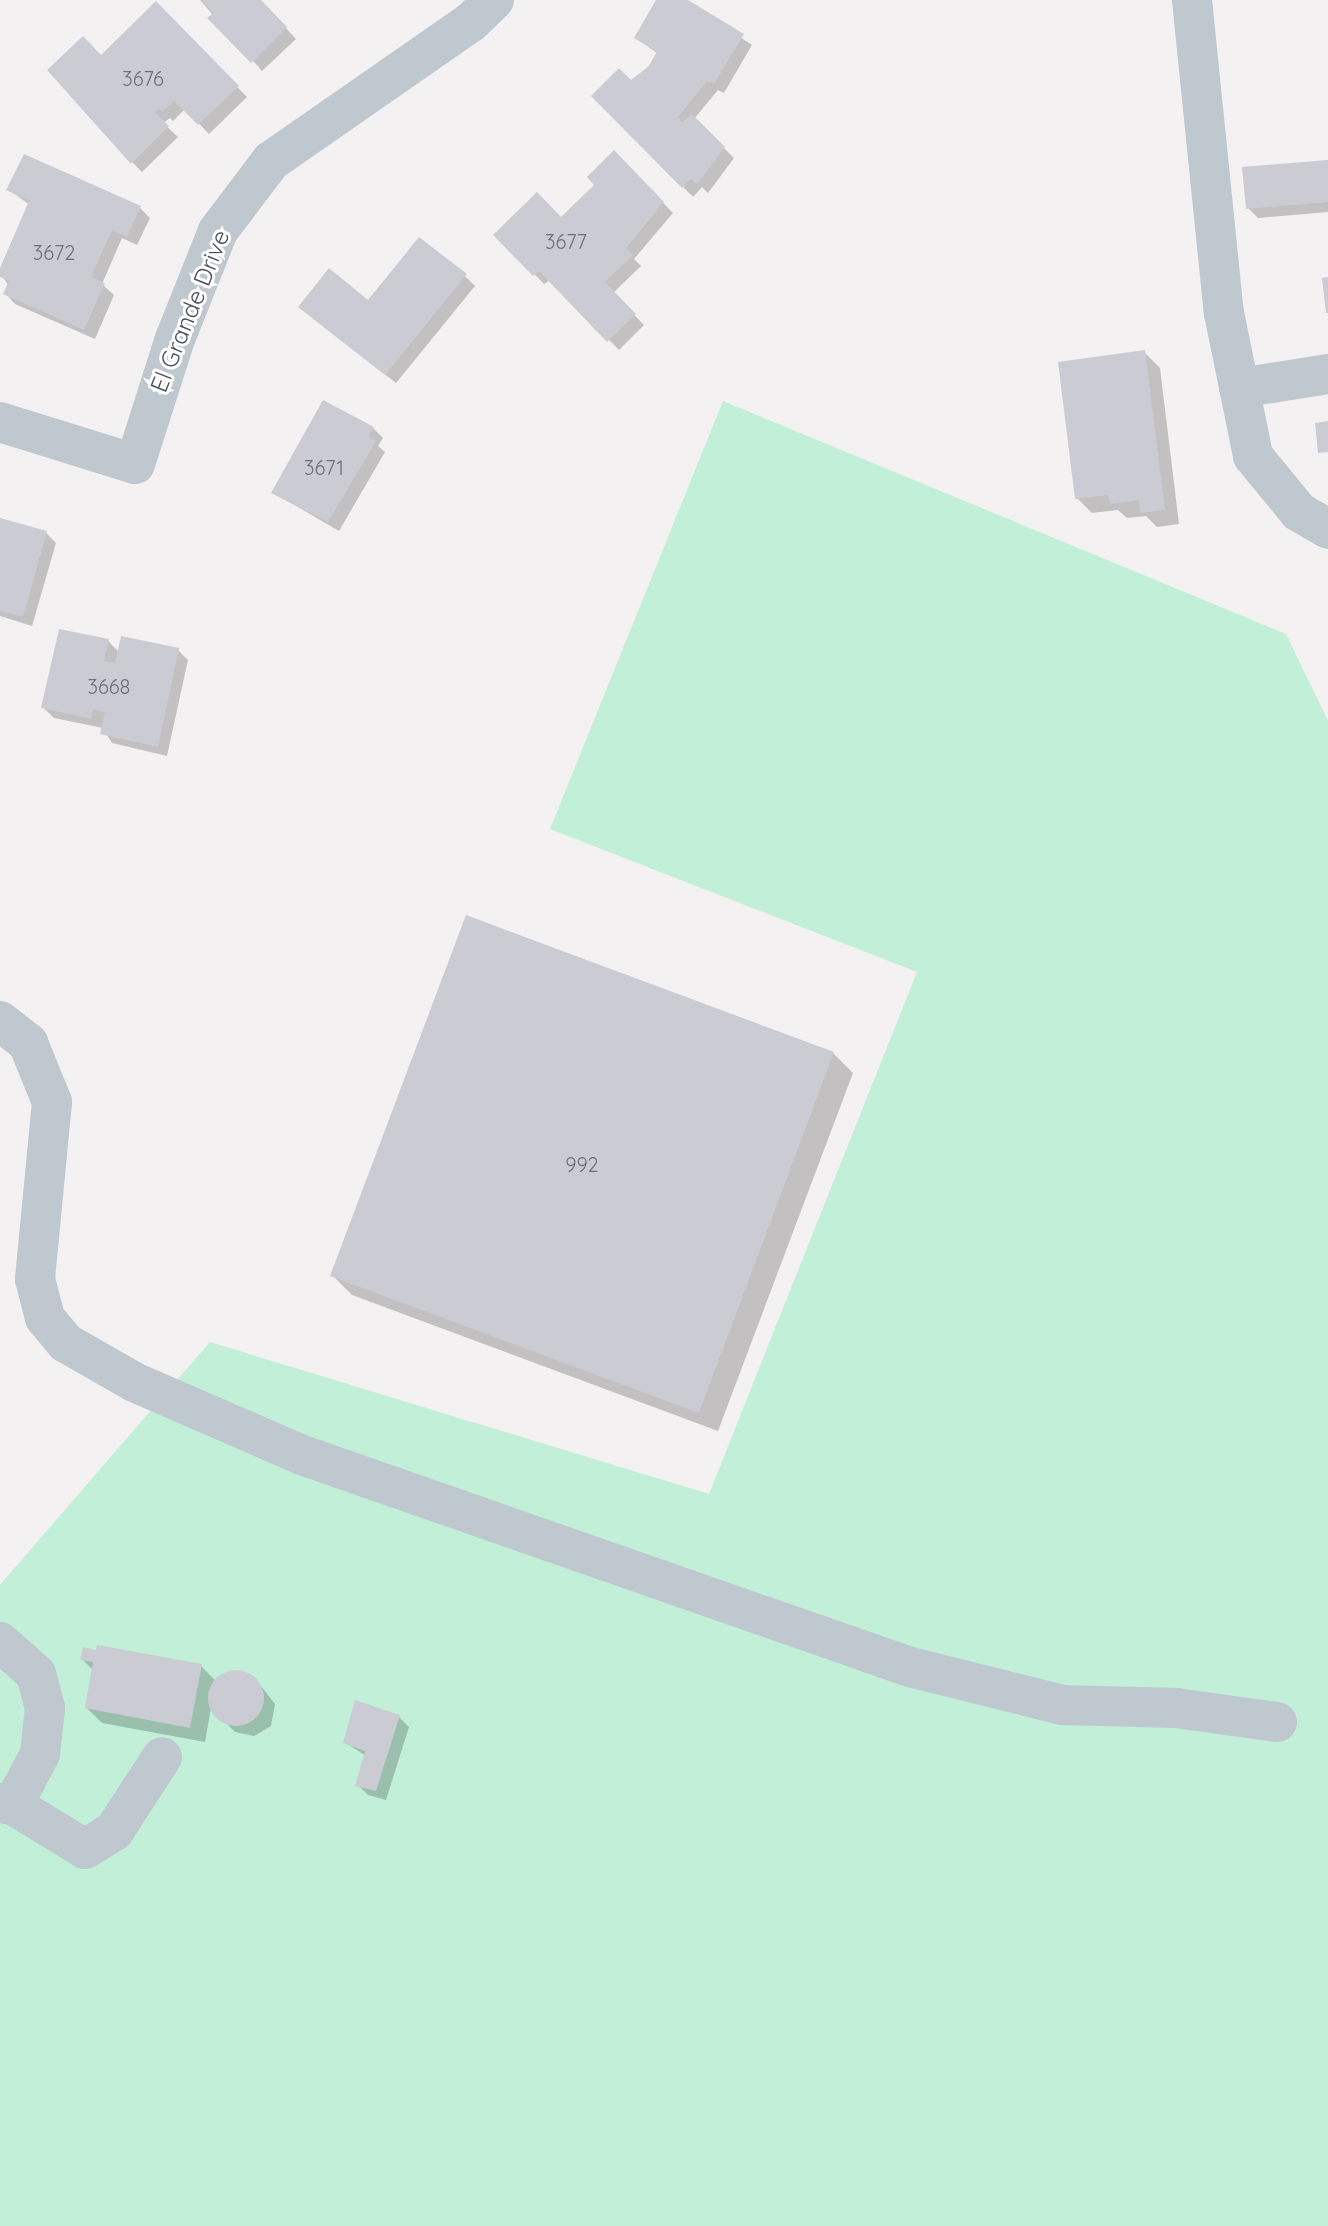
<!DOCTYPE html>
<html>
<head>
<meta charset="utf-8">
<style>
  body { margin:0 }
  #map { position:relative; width:1328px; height:2226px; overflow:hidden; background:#f3f1f1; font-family:Quicksand,sans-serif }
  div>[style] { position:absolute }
  .green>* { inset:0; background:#c1efd8 }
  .shadow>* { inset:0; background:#0003 }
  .building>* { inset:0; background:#cbccd3 }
  .round { border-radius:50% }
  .minor>* { height:40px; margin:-20px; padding:0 20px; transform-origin:20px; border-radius:20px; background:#bfc7cf }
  span { translate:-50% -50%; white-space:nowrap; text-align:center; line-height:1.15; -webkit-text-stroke:6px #fff; paint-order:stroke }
  .number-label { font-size:20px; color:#6a707b }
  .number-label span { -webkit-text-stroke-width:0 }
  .street-label { font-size:24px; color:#49525e }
</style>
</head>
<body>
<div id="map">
  <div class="green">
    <i style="clip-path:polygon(723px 401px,1286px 634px,1328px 721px,1328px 2226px,0 2226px,0 1585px,210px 1342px,709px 1494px,917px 972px,550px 829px)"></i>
  </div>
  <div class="shadow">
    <i style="clip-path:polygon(200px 0,260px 0,296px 39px,262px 71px)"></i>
    <i style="clip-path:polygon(658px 0,684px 0,752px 45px,724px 93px,718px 90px,694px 119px,734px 158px,708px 193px,702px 187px,693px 197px,594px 96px,631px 83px,649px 68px,658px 54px,637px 38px)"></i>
    <i style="clip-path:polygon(156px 4px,247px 97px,209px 134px,185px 109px,173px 121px,170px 118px,163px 123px,178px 137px,142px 172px,132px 162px,102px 58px)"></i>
    <i style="clip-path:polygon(614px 153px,673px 213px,634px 259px,641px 266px,613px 293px,644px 325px,619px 350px,550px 280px,544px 284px,496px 235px,561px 220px,597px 185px)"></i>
    <i style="clip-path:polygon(1328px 162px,1328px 212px,1258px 218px,1248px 208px)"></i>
    <i style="clip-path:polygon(9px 190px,140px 208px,150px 218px,137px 245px,122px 238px,102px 284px,114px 295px,95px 339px,15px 304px,6px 294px,9px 286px,0 273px,30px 205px)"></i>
    <i style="clip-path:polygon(465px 276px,475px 286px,396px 383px,310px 316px)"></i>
    <i style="clip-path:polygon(1144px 352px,1160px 368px,1179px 524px,1157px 527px,1146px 516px,1127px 518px,1118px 510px,1092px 513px,1077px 498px)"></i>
    <i style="clip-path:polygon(373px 428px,383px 438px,378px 446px,385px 452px,339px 531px,274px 493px)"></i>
    <i style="clip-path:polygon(0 525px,46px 533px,56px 543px,32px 626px,0 616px)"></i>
    <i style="clip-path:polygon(108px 641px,120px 653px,178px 650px,188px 660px,167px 756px,112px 743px,103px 728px,54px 718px,44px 708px)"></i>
    <i style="clip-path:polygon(833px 1053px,853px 1073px,718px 1431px,352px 1295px,332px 1275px)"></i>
    <i style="clip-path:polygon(97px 1652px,201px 1666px,215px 1680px,232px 1674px,254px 1677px,275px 1704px,271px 1726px,254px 1736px,235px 1732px,211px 1708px,205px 1742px,102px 1723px,87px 1708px,94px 1671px,82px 1659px)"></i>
    <i style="clip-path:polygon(356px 1703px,399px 1717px,409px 1727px,386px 1800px,368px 1795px,358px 1785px,366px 1756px,346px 1743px)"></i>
  </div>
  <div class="building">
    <i style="clip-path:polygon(201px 0,261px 0,287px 27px,251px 63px,207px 18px,213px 13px)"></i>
    <i style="clip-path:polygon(656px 0,688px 0,744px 34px,714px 84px,707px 81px,678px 117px,682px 122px,692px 114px,725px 147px,697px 184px,691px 179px,682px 188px,591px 96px,619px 68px,631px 80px,648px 67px,657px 52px,634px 38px)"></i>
    <i style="clip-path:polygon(156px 1px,239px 86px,198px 125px,174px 101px,162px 112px,159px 109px,155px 112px,169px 126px,131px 164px,47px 70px,83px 36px,101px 55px)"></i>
    <i style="clip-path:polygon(614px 150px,664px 202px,626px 248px,633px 255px,605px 282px,636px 314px,607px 342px,539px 271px,533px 276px,493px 235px,537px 192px,561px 217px,594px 185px,587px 177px)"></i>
    <i style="clip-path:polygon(24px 154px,141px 206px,127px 237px,112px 230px,91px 277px,105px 283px,84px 330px,3px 294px,9px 281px,0 277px,0 268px,29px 201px,6px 190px)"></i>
    <i style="clip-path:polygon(1328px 160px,1328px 202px,1246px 209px,1242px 167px)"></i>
    <i style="clip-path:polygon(419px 237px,467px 274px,385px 375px,298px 307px,329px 268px,368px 300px)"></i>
    <i style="clip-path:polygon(1328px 277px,1328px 313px,1326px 313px,1322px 278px)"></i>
    <i style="clip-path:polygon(1145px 350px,1165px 510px,1140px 513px,1139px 500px,1110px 504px,1108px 495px,1075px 499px,1058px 362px)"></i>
    <i style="clip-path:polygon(323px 400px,374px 427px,368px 437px,376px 441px,328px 522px,271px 493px)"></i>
    <i style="clip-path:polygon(1328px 421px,1328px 452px,1318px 453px,1315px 423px)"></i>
    <i style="clip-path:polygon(0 518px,47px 531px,23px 617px,0 611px)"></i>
    <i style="clip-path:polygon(59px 629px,109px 639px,104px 661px,115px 663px,121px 636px,179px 648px,158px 747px,100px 734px,105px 712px,93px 709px,91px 719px,41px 708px)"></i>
    <i style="clip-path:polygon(466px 915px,834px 1052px,699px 1413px,330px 1276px)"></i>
    <i style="clip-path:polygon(97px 1645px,202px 1664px,190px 1728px,85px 1708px,93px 1662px,80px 1660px,83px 1647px,96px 1650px)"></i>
    <i class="round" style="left:208px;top:1670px;width:56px;height:56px"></i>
    <i style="clip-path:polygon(355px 1700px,400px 1715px,376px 1791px,355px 1786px,365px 1751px,343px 1743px)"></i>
  </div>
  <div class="minor">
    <i style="left:1192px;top:0;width:315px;rotate:84.2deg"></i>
    <i style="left:1224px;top:313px;width:146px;rotate:78.5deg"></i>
    <i style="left:1253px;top:456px;width:72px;rotate:50.6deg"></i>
    <i style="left:1299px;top:512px;width:34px;rotate:30deg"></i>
    <i style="left:1239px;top:388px;width:90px;rotate:-8.9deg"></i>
    <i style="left:0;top:422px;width:141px;rotate:17.3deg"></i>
    <i style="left:135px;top:464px;width:131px;rotate:-72.3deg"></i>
    <i style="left:175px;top:339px;width:116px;rotate:-68.3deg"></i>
    <i style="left:218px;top:231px;width:88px;rotate:-52.9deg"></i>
    <i style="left:271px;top:161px;width:244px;rotate:-34.8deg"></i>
    <i style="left:471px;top:22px;width:32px;rotate:-44deg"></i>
    <i style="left:0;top:1021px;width:36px;rotate:38deg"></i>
    <i style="left:28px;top:1043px;width:64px;rotate:67.9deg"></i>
    <i style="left:52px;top:1102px;width:178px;rotate:95.5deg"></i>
    <i style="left:35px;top:1279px;width:40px;rotate:75.6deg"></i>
    <i style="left:45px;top:1318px;width:33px;rotate:50deg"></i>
    <i style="left:66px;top:1343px;width:78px;rotate:29.8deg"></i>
    <i style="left:134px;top:1382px;width:183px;rotate:23.5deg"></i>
    <i style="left:302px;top:1455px;width:644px;rotate:19.22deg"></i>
    <i style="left:910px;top:1667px;width:157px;rotate:14deg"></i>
    <i style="left:1062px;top:1705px;width:114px;rotate:1.5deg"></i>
    <i style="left:1176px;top:1708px;width:102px;rotate:7.9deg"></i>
    <i style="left:0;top:1642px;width:48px;rotate:41.6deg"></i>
    <i style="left:36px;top:1674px;width:35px;rotate:75deg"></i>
    <i style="left:45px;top:1708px;width:46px;rotate:96.2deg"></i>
    <i style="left:40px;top:1754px;width:58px;rotate:117.9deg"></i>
    <i style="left:0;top:1803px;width:13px;rotate:9deg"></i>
    <i style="left:13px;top:1805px;width:84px;rotate:31.4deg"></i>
    <i style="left:85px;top:1849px;width:34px;rotate:-32deg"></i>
    <i style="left:114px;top:1831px;width:88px;rotate:-57deg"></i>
  </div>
  <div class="number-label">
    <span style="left:143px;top:78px">3676</span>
    <span style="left:566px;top:241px">3677</span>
    <span style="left:54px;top:252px">3672</span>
    <span style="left:324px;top:467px">3671</span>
    <span style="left:109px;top:686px">3668</span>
    <span style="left:582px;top:1164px">992</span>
  </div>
  <div class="street-label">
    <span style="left:190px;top:311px;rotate:-68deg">El Grande Drive</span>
  </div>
</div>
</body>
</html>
